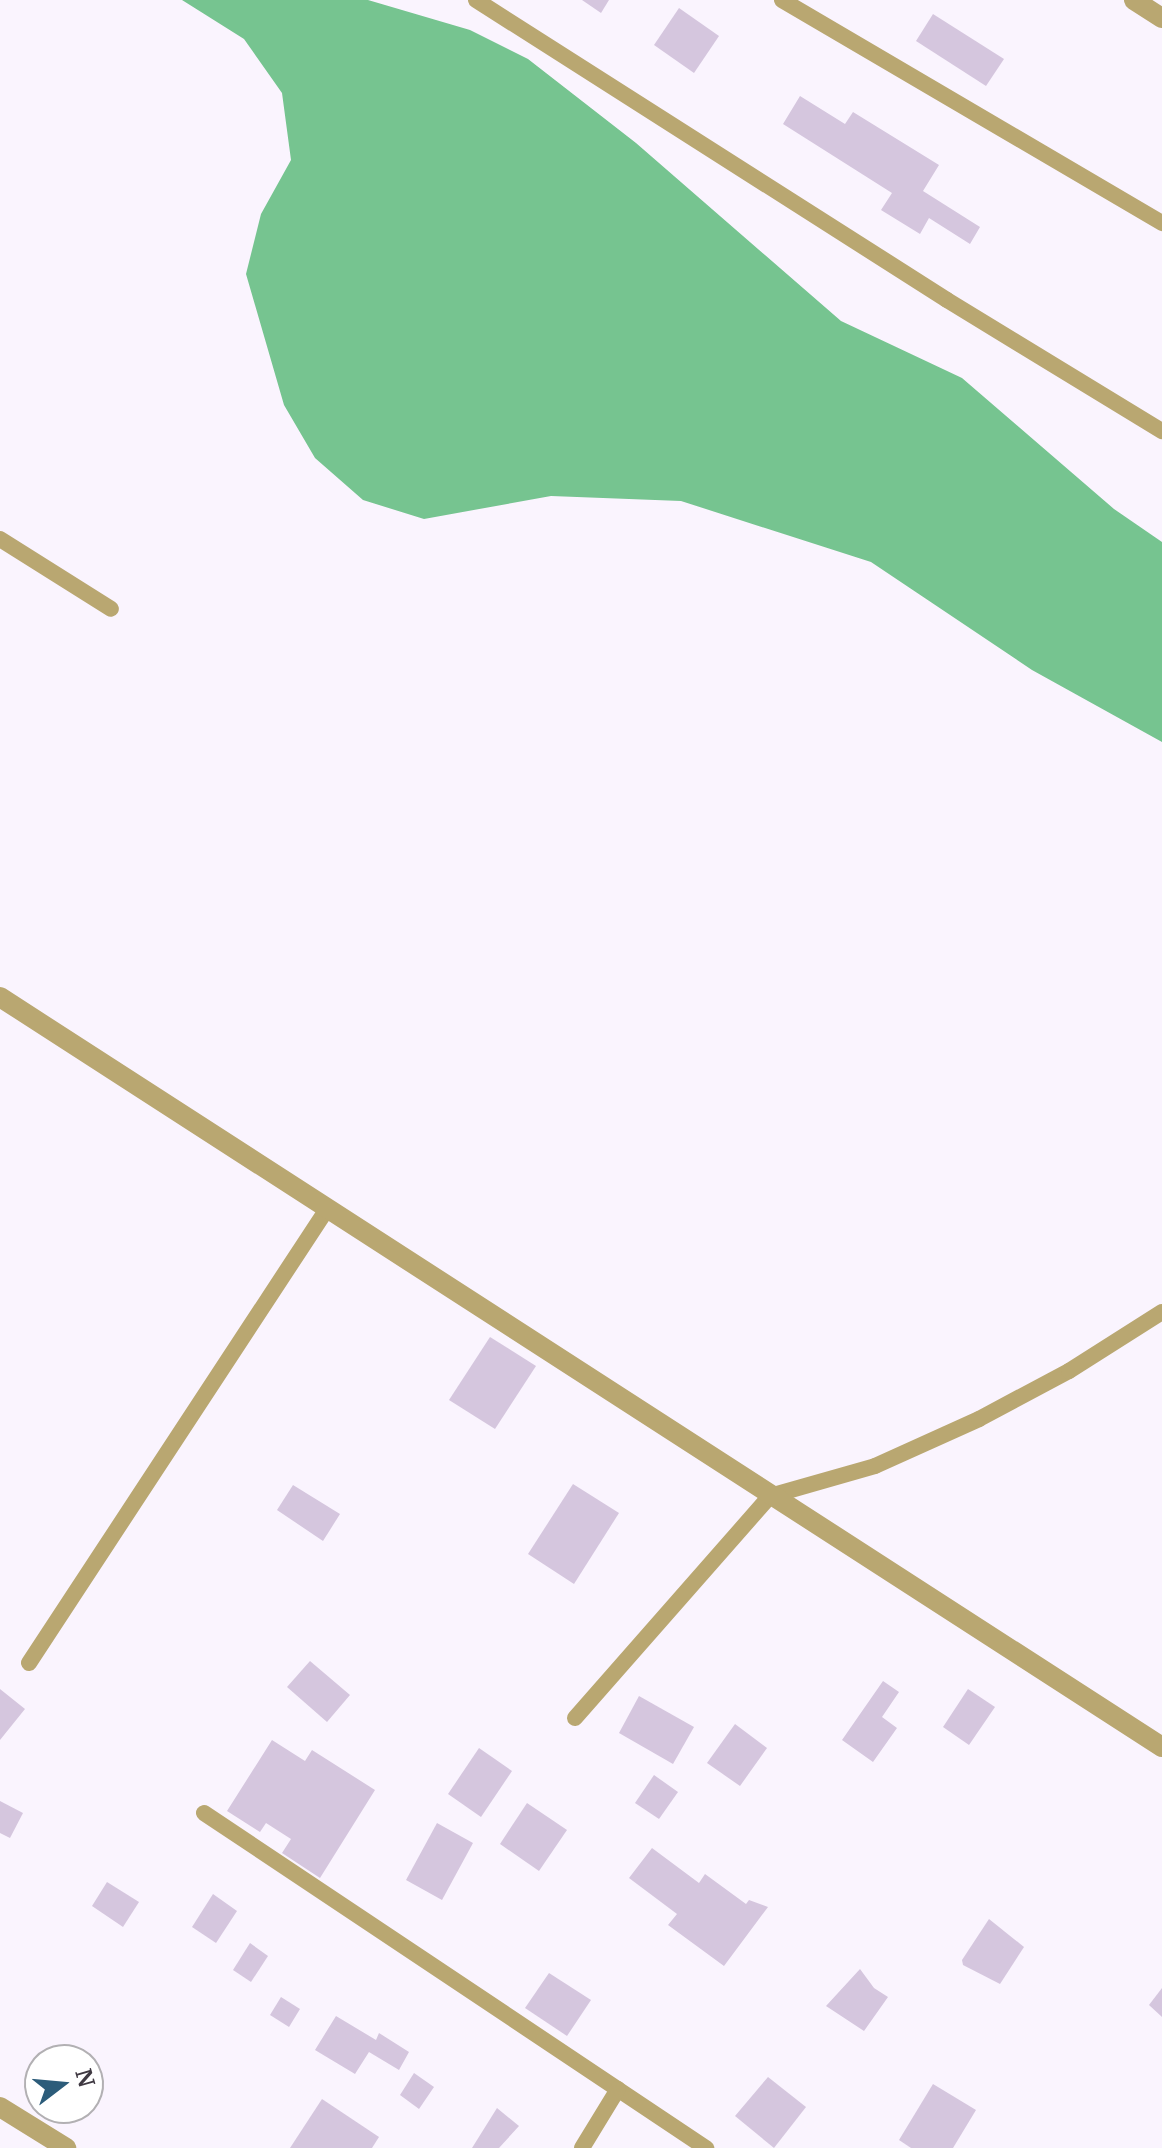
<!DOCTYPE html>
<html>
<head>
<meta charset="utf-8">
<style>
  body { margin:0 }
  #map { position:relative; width:1162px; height:2148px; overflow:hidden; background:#faf4fe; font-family:Merriweather,serif }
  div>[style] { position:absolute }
  .forest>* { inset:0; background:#76c490 }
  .building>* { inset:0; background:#d5c6de }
  .service>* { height:16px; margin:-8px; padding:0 8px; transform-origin:8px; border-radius:8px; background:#b9a771 }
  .minor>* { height:20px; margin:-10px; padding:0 10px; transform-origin:10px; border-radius:10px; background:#b9a771 }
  span { translate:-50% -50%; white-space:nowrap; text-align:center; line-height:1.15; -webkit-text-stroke:6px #fff; paint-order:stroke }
  .north { position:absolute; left:24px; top:2044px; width:80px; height:80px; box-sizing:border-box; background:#fff; border:2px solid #b2b0b3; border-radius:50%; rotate:74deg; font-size:22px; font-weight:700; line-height:32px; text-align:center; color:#3f3942 }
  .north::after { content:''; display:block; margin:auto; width:28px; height:36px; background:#2c5c7a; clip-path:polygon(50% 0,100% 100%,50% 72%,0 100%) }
</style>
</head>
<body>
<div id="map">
  <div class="forest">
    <i style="clip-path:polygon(182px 0,368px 0,470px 30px,528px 59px,636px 143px,841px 321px,962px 378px,1114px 509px,1162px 542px,1162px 742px,1032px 670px,871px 562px,681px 501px,551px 496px,424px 519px,363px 500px,315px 458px,284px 405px,246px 274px,261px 214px,291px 160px,282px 93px,244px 39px)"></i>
  </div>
  <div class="building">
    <i style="clip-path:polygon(582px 0,609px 0,601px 13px)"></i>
    <i style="clip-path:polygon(679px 8px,719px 36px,694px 73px,654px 45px)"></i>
    <i style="clip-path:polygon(933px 14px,1004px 59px,986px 86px,916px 41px)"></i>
    <i style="clip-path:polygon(800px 96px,845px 124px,853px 112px,939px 165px,923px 191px,980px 227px,970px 244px,929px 218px,920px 234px,881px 210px,892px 193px,783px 124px)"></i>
    <i style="clip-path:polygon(490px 1337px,536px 1366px,495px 1429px,449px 1400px)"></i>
    <i style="clip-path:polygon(573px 1484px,619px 1513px,574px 1584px,528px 1554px)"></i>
    <i style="clip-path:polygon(293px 1485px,340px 1514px,323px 1541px,277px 1510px)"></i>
    <i style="clip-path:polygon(310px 1661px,350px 1695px,327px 1722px,287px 1687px)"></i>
    <i style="clip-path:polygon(883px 1681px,899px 1692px,882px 1717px,897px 1728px,873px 1762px,842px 1740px)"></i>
    <i style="clip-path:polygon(0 1689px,25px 1709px,0 1740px)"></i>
    <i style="clip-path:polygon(968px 1689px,995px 1707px,969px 1745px,943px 1727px)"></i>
    <i style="clip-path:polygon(639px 1696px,694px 1727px,673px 1764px,619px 1733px)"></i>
    <i style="clip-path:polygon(735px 1724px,767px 1748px,740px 1786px,707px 1763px)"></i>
    <i style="clip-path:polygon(272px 1740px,305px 1761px,312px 1750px,375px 1790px,320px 1878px,282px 1853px,291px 1839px,266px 1823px,260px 1832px,227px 1811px)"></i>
    <i style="clip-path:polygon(479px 1748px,512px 1771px,481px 1817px,448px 1794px)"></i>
    <i style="clip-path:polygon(654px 1775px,678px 1792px,659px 1819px,635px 1803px)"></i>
    <i style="clip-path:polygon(0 1801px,23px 1813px,10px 1838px,0 1833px)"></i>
    <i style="clip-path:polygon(527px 1803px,567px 1830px,539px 1871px,500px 1844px)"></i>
    <i style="clip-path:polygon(437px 1823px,473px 1843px,442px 1900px,406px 1880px)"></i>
    <i style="clip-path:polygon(652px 1848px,699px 1883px,705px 1874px,746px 1904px,749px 1900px,768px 1907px,724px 1966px,668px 1925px,677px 1914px,629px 1878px)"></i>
    <i style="clip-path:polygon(107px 1882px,139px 1902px,123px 1927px,92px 1906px)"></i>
    <i style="clip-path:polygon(213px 1894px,237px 1911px,216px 1943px,192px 1927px)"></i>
    <i style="clip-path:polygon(989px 1919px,1024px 1947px,1000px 1984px,963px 1965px,962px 1960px)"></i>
    <i style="clip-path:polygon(250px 1943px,268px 1956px,251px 1982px,233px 1970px)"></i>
    <i style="clip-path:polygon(860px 1969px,874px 1988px,888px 1997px,864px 2031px,826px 2006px)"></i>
    <i style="clip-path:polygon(549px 1973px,591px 2000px,567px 2036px,525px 2008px)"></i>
    <i style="clip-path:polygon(1162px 1988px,1162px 2017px,1149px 2005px)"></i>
    <i style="clip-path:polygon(281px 1997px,300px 2009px,289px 2027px,270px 2015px)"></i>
    <i style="clip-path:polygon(336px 2016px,376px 2040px,379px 2033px,409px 2052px,399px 2070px,369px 2052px,355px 2074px,315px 2050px)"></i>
    <i style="clip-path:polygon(414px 2073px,434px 2087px,419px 2109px,400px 2095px)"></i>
    <i style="clip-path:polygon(768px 2077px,806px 2107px,774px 2148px,735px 2116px)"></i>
    <i style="clip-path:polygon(933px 2084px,976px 2110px,953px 2148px,911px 2148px,899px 2140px)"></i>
    <i style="clip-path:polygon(322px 2099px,379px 2137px,372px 2148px,290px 2148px)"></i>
    <i style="clip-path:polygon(497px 2108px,519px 2126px,499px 2148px,472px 2148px)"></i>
  </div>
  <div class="service">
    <i style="left:476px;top:0;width:558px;rotate:32.49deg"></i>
    <i style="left:947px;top:300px;width:252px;rotate:31.4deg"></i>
    <i style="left:782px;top:0;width:441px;rotate:30.4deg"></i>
    <i style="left:0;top:539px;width:131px;rotate:32.2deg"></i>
    <i style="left:29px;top:1663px;width:543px;rotate:-56.72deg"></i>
    <i style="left:575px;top:1718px;width:295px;rotate:-48.7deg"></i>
    <i style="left:770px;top:1496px;width:109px;rotate:-15.9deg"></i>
    <i style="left:875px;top:1466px;width:114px;rotate:-24.3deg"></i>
    <i style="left:979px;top:1419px;width:102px;rotate:-28.1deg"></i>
    <i style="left:1069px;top:1371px;width:110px;rotate:-32.4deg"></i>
    <i style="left:204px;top:1813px;width:604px;rotate:33.72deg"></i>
    <i style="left:582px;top:2148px;width:69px;rotate:-58.6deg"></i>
  </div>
  <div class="minor">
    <i style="left:1134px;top:0;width:33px;rotate:33deg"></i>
    <i style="left:0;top:997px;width:1383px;rotate:32.84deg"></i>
    <i style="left:0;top:2107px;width:78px;rotate:31.8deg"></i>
  </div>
  <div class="north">N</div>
</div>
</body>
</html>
